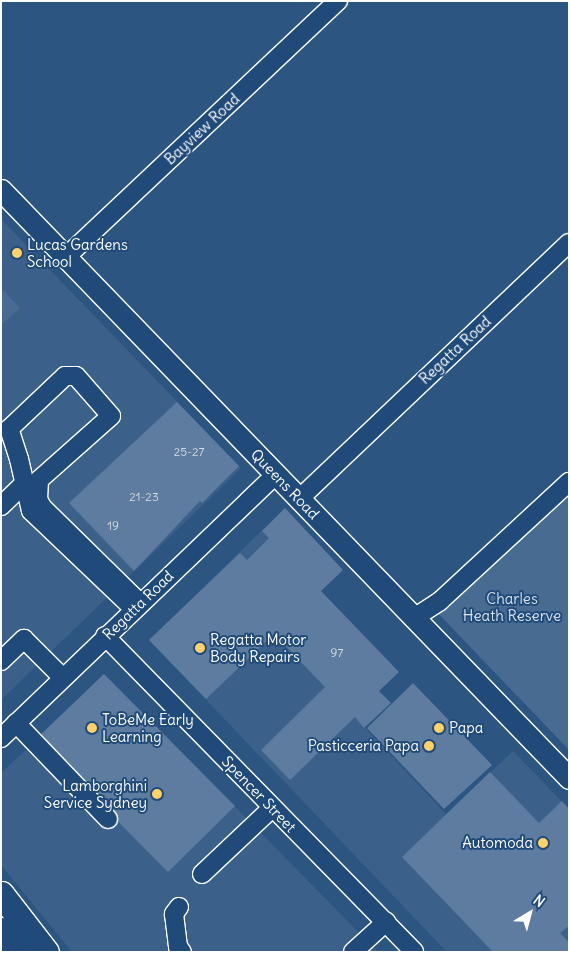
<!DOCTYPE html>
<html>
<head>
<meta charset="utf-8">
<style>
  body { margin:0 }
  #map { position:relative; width:570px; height:953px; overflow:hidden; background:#2c5582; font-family:Delius,sans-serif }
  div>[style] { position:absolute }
  .built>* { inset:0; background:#3b618b }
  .green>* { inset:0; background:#486b92 }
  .building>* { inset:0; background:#5e7c9f }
  .roads { filter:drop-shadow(1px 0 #fff) drop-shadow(-1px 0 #fff) drop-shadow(0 1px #fff) drop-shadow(0 -1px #fff) }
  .minor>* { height:18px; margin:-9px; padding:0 9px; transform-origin:9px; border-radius:9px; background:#1f4a7a }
  .major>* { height:21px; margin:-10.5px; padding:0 10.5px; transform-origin:10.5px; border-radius:10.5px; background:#1f4a7a }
  .highway>* { height:25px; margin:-12.5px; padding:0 12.5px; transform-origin:12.5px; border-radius:12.5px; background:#1f4a7a }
  .dots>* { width:14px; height:14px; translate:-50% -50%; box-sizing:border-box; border:2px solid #1f4a7a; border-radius:50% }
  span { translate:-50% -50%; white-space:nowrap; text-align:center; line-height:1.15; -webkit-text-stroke:4px #1f4a7a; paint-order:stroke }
  .number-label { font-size:12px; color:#d7dee7 }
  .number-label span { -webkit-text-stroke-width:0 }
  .street-label { font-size:15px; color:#fff }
  .poi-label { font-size:15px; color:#fff }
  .left { translate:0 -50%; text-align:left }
  .right { translate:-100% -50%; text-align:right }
  .park-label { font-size:15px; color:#dae1e9 }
  .frame { position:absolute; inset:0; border:2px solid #fff; pointer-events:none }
  .north { position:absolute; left:505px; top:888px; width:50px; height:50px; -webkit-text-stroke:4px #1f4a7a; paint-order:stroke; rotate:37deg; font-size:14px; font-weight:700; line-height:20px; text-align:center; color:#fff }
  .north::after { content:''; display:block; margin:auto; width:18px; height:22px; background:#fff; clip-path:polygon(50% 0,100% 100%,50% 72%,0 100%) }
</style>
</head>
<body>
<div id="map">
  <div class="built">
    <i style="clip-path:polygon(1px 219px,241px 468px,1px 700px)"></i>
    <i style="clip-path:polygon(285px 508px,297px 613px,355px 717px,446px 814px,513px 751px,569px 809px,569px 952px,447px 952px,149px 640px)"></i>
    <i style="clip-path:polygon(147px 717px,378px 952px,72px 952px,1px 865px,1px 773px,26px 750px,109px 830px,118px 821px,80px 782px)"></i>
  </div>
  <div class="green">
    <i style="clip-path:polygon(1px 288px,20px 308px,1px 325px)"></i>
    <i style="clip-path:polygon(569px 474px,569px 750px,430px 605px)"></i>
  </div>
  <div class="building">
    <i style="clip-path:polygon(177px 402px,239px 466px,202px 503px,200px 501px,134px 571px,69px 503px)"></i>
    <i style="clip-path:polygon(285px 508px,343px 570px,321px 591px,399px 672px,379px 691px,391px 703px,364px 728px,355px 717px,290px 780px,261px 750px,325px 687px,274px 634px,206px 699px,149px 640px,240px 553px,247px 560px,269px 538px,262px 531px)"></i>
    <i style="clip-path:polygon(104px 674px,235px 806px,168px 872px,36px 739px)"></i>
    <i style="clip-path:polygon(413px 683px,492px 765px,444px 809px,367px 728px)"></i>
    <i style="clip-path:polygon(490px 772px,539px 823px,562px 801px,569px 809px,569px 926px,560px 933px,569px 942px,569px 952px,493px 952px,402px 857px)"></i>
  </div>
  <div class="roads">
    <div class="minor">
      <i style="left:66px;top:257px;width:374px;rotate:-43.3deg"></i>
      <i style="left:299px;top:499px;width:372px;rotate:-43.5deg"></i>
      <i style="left:1px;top:506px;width:32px;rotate:-44deg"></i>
      <i style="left:24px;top:484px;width:9px;rotate:13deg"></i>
      <i style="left:134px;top:609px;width:142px;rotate:-136.4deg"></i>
      <i style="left:31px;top:511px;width:53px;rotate:-103deg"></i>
      <i style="left:19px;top:459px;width:32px;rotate:-108deg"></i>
      <i style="left:9px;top:429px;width:77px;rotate:-43.4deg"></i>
      <i style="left:65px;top:376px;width:11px"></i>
      <i style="left:76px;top:376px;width:53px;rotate:48.8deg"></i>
      <i style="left:111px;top:416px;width:96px;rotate:138.4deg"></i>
      <i style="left:39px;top:480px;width:19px;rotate:93deg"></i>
      <i style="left:38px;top:499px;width:9px;rotate:63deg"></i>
      <i style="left:42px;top:507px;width:137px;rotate:44.4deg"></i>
      <i style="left:414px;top:618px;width:31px;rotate:-33deg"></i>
      <i style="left:440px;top:601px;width:176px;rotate:-42.7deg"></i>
      <i style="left:105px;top:636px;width:442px;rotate:45.6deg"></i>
      <i style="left:1px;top:661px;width:32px;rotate:-44deg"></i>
      <i style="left:24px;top:639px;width:55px;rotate:45deg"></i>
      <i style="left:16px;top:723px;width:133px;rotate:46.2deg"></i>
      <i style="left:1px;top:738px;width:381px;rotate:-43.8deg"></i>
      <i style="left:202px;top:874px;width:96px;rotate:-43.3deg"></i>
      <i style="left:179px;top:907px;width:9px;rotate:126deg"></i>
      <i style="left:174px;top:914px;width:33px;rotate:83deg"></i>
      <i style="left:178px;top:947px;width:6px;rotate:51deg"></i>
      <i style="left:353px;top:952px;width:45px;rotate:-42.3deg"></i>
    </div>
    <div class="major">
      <i style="left:1px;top:190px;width:818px;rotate:45.99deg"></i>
    </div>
    <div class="highway">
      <i style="left:1px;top:894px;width:73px;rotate:52.2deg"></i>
      <i style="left:1px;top:930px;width:28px;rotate:51deg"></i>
    </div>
  </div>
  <div class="dots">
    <i style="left:17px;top:253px;background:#ffd166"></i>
    <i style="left:200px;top:648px;background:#ffd166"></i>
    <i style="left:92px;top:728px;background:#ffd166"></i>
    <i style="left:439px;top:728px;background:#ffd166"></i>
    <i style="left:429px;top:746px;background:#ffd166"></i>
    <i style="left:157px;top:794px;background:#ffd166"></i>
    <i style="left:543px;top:843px;background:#ffd166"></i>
  </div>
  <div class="number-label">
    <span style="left:189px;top:452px">25-27</span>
    <span style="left:144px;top:497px">21-23</span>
    <span style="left:113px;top:526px">19</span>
    <span style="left:337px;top:653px">97</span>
  </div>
  <div class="street-label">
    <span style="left:202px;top:129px;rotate:-43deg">Bayview Road</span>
    <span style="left:455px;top:350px;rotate:-43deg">Regatta Road</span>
    <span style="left:285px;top:484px;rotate:46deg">Queens Road</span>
    <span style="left:138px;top:605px;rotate:-44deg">Regatta Road</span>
    <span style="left:259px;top:794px;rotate:46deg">Spencer Street</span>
  </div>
  <div class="poi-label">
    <span class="left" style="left:27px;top:253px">Lucas Gardens<br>School</span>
    <span class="left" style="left:210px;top:648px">Regatta Motor<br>Body Repairs</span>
    <span class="left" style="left:102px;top:728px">ToBeMe Early<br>Learning</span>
    <span class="left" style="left:449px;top:728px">Papa</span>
    <span class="right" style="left:419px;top:746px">Pasticceria Papa</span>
    <span class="right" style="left:147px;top:794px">Lamborghini<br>Service Sydney</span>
    <span class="right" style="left:533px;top:843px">Automoda</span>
  </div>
  <div class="park-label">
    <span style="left:512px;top:607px">Charles<br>Heath Reserve</span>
  </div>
  <div class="frame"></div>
  <div class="north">N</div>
</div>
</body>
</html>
